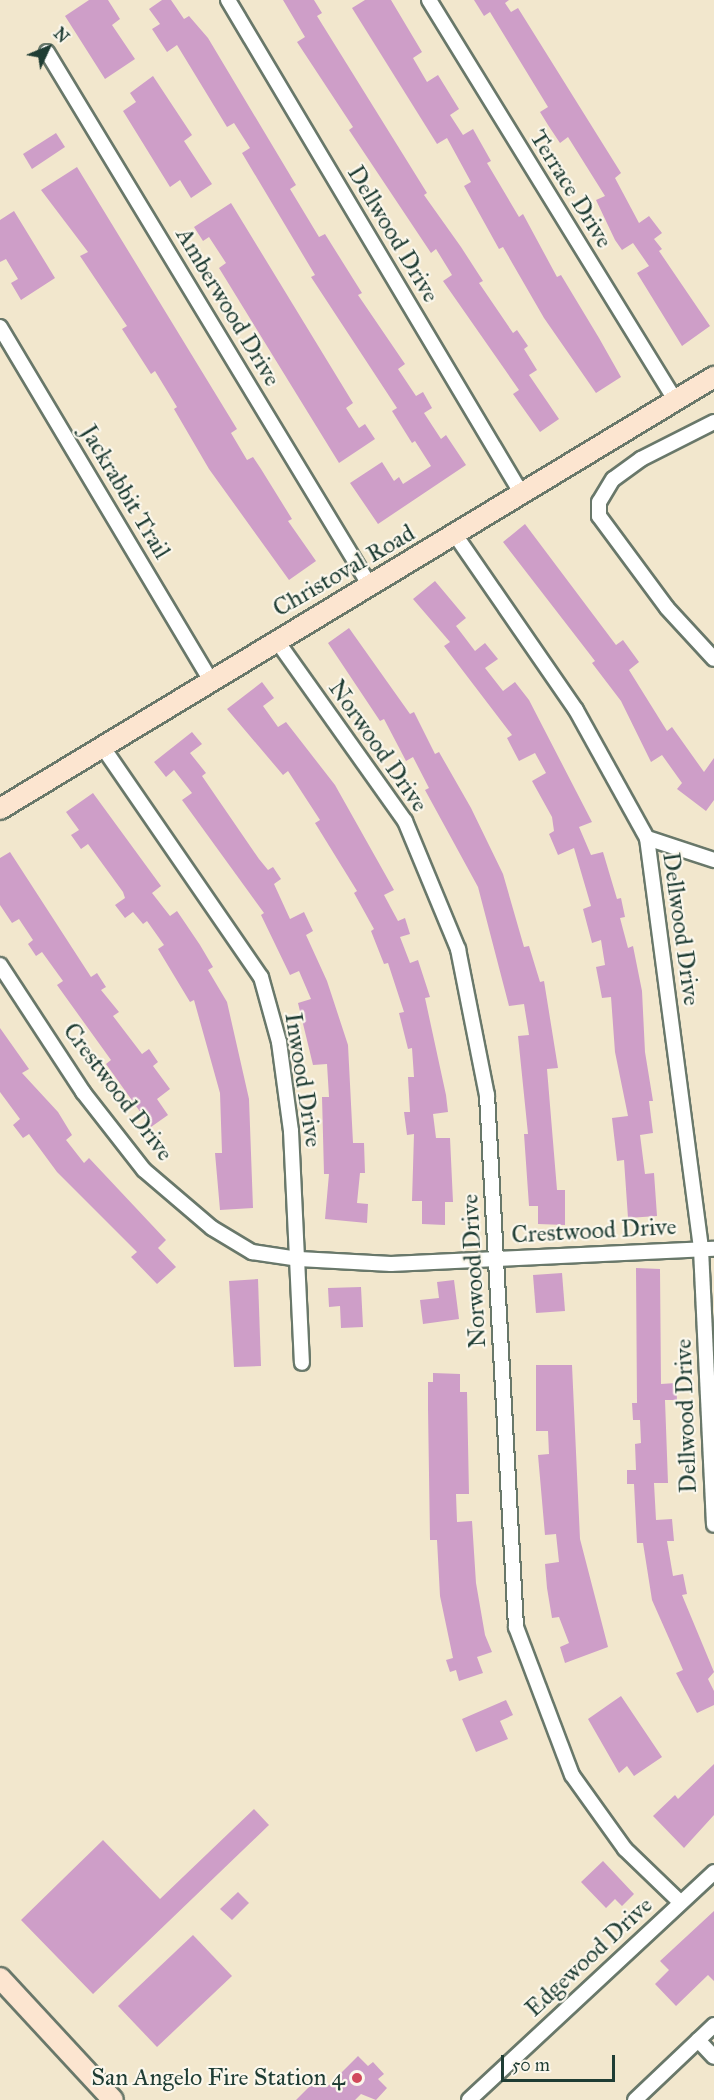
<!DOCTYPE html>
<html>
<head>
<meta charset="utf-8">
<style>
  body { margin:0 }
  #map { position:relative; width:714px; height:2100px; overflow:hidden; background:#f2e7cd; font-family:"IM FELL Great Primer",serif }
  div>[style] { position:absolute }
  .building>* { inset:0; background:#ce9ec8 }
  .roads { filter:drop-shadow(2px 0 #69786a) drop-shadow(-2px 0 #69786a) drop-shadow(0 2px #69786a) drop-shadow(0 -2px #69786a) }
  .street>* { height:14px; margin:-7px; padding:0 7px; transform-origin:7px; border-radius:7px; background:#fff }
  .secondary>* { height:20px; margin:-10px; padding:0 10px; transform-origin:10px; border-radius:10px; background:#fce5d0 }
  .dots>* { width:16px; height:16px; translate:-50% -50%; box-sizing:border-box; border:3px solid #fbf7ec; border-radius:50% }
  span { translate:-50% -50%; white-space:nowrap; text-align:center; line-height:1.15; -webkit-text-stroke:4.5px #fbf7ec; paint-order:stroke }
  .street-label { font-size:24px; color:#1f3d34 }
  .poi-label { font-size:24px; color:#1f3d34 }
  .right { translate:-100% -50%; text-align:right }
  .north { position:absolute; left:18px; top:18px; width:60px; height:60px; -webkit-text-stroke:4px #fbf7ec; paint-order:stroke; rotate:46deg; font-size:16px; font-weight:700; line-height:24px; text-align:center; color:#1f3d34 }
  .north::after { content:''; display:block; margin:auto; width:21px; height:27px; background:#1f3d34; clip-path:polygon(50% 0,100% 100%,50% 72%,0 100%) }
  .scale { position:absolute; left:501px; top:2055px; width:114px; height:27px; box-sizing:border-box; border:3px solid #1f3d34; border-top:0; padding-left:8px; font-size:18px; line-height:21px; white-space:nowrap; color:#1f3d34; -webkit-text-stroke:4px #fbf7ec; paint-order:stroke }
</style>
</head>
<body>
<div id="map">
  <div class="building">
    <i style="clip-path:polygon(89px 0,108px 0,120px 19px,112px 25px,135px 59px,105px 79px,65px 16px)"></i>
    <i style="clip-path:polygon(162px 0,171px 0,184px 19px,189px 16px,208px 38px,296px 185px,290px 189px,319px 237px,325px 234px,362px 293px,358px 295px,405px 364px,398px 369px,416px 396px,423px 392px,432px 408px,424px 413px,441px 439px,446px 435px,466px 465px,378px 524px,350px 483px,382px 462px,394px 481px,399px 477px,403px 484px,431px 466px,415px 441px,412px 443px,392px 411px,397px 408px,311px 277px,315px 275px,242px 153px,250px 148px,234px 123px,227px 127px,177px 45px,167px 52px,152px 29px,160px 24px,149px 9px)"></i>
    <i style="clip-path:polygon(283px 0,314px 0,322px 13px,317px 16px,427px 193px,424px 195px,461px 247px,483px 281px,479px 283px,513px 333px,517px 330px,528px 346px,524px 349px,537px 370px,529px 375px,559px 419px,540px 432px,513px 394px,519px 390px,443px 281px,452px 275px,436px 249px,431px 253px,349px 130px,353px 127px,297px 42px,305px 37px)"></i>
    <i style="clip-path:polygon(365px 0,391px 0,422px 52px,413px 58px,427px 82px,438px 75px,459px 109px,450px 115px,463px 135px,473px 129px,491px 161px,487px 163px,519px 217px,523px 214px,557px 277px,561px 275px,599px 338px,621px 377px,596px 393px,544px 318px,503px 247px,499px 249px,464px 186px,471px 182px,447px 138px,437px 144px,352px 8px)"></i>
    <i style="clip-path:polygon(474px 0,509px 0,505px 3px,511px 12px,518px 8px,621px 173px,615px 178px,639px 223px,649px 216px,662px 233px,654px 239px,662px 249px,659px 251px,710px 326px,682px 346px,637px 273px,649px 266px,633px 243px,622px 250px,615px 240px,596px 200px,605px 196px,568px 137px,560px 143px,548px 125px,540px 112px,548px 107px,490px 12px,484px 16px)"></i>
    <i style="clip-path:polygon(153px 76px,192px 135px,184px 141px,212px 184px,191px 198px,180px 180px,170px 187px,123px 111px,136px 102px,130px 93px)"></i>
    <i style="clip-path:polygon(56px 133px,65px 147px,32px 169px,23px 154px)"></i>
    <i style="clip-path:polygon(77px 167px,237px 429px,231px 433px,247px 460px,253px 457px,261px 469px,292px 519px,288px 521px,316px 561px,289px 580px,209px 469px,174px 409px,177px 407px,155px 371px,151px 374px,122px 329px,127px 326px,80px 256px,88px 252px,41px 190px)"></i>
    <i style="clip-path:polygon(231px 203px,353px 403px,346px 408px,359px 428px,365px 424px,375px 439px,339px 463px,219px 268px,226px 263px,209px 237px,203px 241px,194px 227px)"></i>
    <i style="clip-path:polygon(14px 211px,55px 278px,21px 300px,11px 283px,18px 279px,6px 259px,0 262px,0 220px)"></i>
    <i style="clip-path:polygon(525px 524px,616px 645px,623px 640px,639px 662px,629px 670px,667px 731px,672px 727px,704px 772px,714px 758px,714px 800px,706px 811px,677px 789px,682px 783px,662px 755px,651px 762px,621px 701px,592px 663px,595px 661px,503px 542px)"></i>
    <i style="clip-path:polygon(435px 581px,466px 618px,456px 626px,475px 651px,485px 643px,498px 659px,485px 668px,503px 691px,515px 682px,529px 700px,592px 822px,579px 827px,591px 855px,603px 852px,617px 899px,621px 898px,625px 917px,620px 918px,628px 948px,633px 946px,642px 991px,645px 1052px,653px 1101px,649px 1101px,653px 1133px,640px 1135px,645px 1174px,654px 1173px,657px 1216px,628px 1218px,624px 1160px,617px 1161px,612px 1118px,628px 1116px,615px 1052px,611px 997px,602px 998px,596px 967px,605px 965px,601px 940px,592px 943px,583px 909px,591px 906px,574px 848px,558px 855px,549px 834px,554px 831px,552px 817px,532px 781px,546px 773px,535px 753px,519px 761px,507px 738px,512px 735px,444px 646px,450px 642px,413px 599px)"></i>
    <i style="clip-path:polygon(349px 628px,410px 714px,414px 712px,435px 754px,439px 752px,471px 808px,503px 874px,524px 947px,529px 946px,540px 982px,544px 981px,558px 1068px,547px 1069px,557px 1190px,565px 1190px,565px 1225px,538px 1224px,538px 1206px,529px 1206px,524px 1134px,528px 1134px,518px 1036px,529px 1035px,524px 1004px,509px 1006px,478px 887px,425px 790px,429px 788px,413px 757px,406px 761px,384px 719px,380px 721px,328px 643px)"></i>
    <i style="clip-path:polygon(262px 682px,274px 698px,263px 706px,278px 727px,286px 722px,335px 785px,394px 890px,384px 895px,398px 921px,405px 918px,410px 934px,400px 937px,410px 963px,418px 960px,430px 997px,425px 998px,446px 1095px,448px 1112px,433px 1114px,436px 1138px,450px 1138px,453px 1202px,445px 1202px,445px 1225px,422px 1224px,422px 1201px,412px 1201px,414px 1134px,407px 1135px,404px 1112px,410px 1112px,408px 1077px,414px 1077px,412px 1048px,408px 1049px,399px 1013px,404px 1012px,388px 963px,384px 964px,371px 931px,374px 929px,354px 893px,357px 891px,315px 823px,320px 820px,288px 771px,283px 775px,227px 709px)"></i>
    <i style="clip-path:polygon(192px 732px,202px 744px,190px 753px,206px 773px,202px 776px,259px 859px,268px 870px,273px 867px,281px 879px,274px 884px,290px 919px,304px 912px,313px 931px,306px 935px,327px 981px,348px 1045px,353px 1143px,364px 1143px,365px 1173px,360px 1173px,357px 1203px,368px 1204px,367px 1223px,325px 1219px,329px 1174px,324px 1174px,322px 1097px,329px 1097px,327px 1064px,313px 1065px,298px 1003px,311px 999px,299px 971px,290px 975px,261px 915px,264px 913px,182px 800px,192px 793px,174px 770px,166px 777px,154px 762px)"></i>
    <i style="clip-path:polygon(93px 793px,161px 886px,152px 893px,170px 916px,177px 911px,200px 945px,213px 967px,208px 970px,227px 1002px,249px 1099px,253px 1208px,220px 1210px,215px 1153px,222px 1153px,220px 1093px,194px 1000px,190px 1002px,158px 949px,164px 945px,147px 921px,143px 924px,133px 912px,125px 918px,115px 905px,125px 898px,123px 892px,88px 844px,81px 849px,71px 835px,79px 830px,66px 812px)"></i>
    <i style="clip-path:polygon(10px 852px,91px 977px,97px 973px,106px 987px,101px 990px,119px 1012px,113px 1016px,142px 1054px,149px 1049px,158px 1062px,153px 1066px,170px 1089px,157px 1099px,168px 1115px,151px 1127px,106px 1064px,111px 1060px,57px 985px,63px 981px,42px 952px,36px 956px,28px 944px,33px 940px,19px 919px,12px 923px,0 905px,0 858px)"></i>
    <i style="clip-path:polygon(0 1028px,29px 1069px,22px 1073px,58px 1112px,72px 1135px,66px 1140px,84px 1163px,89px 1158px,166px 1240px,158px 1248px,176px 1267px,157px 1284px,131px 1257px,137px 1252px,57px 1172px,29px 1134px,23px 1138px,13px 1125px,20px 1119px,0 1092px)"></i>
    <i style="clip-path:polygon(636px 1268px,660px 1269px,661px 1384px,676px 1383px,677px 1400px,665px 1400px,668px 1483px,654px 1483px,656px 1520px,672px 1519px,674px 1541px,667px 1541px,673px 1576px,683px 1574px,687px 1594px,682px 1595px,714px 1672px,708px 1679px,714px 1691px,714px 1705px,697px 1713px,676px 1673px,683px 1670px,652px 1600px,643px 1543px,637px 1543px,634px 1484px,627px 1484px,627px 1470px,636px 1470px,635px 1444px,641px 1443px,640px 1420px,633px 1420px,632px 1403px,637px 1403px)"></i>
    <i style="clip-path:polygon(562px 1273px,565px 1311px,536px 1313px,533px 1275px)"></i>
    <i style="clip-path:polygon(258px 1279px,261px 1366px,234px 1367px,229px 1281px)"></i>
    <i style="clip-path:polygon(454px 1280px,459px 1319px,423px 1324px,420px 1300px,439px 1298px,437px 1282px)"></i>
    <i style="clip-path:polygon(361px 1287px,363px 1327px,341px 1328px,340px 1306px,329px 1307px,328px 1288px)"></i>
    <i style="clip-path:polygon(536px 1365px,572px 1365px,580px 1539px,608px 1647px,565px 1663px,560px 1647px,569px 1643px,559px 1617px,552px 1618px,547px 1588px,545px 1564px,559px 1562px,556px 1534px,545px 1535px,538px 1455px,549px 1454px,548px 1431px,536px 1431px)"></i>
    <i style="clip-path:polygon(433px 1373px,460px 1374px,460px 1392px,467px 1392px,469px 1494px,456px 1494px,457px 1522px,472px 1521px,476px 1583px,485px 1635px,492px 1652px,477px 1657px,483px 1673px,459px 1681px,456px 1670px,450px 1672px,446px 1660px,453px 1658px,440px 1596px,437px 1540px,430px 1540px,428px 1408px,428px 1382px,433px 1382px)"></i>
    <i style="clip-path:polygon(621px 1696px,662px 1757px,634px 1776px,627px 1766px,619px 1773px,588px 1719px)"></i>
    <i style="clip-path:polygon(506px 1700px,513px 1715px,500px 1721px,508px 1739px,476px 1752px,462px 1719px)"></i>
    <i style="clip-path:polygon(714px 1764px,714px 1815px,684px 1848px,653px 1816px,675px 1795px,678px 1799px)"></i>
    <i style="clip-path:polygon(254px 1809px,269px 1825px,93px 1994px,21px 1920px,103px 1840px,160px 1899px)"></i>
    <i style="clip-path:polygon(603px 1861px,634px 1894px,622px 1906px,615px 1899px,606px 1908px,581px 1882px)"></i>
    <i style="clip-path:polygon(238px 1892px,249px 1903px,232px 1920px,220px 1909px)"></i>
    <i style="clip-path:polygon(714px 1911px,714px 1981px,708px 1975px,676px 2006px,655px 1984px,669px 1970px,660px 1961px)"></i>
    <i style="clip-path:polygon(193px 1935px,232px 1976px,157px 2047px,118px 2006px)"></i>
    <i style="clip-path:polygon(358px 2056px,368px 2066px,373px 2062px,384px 2074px,378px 2079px,387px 2088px,376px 2100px,361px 2094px,355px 2100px,296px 2100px,318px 2078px,327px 2087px)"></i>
  </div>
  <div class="roads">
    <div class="street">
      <i style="left:228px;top:0;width:571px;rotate:59.26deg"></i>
      <i style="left:429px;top:0;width:471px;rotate:58.4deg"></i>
      <i style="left:47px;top:52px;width:624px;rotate:58.83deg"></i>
      <i style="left:0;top:327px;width:412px;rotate:59.2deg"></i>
      <i style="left:714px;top:422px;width:82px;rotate:153.1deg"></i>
      <i style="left:641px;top:459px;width:34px;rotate:144deg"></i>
      <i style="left:613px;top:479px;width:27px;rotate:121deg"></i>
      <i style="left:599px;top:502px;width:14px;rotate:90deg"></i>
      <i style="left:599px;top:516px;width:114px;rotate:53.5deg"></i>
      <i style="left:667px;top:608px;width:69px;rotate:47.3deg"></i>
      <i style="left:456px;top:536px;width:211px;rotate:55.4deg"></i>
      <i style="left:576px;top:710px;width:146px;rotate:61deg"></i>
      <i style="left:647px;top:838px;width:415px;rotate:82.5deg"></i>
      <i style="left:701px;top:1249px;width:276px;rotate:87.3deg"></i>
      <i style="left:277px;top:641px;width:221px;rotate:54.6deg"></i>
      <i style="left:405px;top:821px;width:139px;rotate:67.5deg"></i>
      <i style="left:458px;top:949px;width:149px;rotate:78.8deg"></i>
      <i style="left:487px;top:1095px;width:533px;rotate:86.88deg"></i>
      <i style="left:516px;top:1627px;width:158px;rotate:69.3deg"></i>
      <i style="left:572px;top:1775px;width:91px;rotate:54.4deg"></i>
      <i style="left:625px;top:1849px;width:76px;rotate:43.9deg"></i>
      <i style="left:102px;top:746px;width:280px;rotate:55.5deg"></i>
      <i style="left:261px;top:977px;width:67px;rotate:74.5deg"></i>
      <i style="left:279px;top:1042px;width:90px;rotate:82.3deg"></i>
      <i style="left:291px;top:1131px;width:232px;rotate:87.3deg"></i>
      <i style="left:647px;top:838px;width:71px;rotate:18.2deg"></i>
      <i style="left:0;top:965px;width:152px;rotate:56.8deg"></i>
      <i style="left:83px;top:1092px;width:99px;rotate:52deg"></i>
      <i style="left:144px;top:1170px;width:89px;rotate:40.5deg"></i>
      <i style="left:212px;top:1228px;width:47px;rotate:31deg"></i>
      <i style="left:252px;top:1252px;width:48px;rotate:8.5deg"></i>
      <i style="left:299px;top:1259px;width:92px;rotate:3.1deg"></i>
      <i style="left:391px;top:1264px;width:323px;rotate:-2.7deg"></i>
      <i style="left:698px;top:2040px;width:23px;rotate:47deg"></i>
      <i style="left:469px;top:2100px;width:335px;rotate:-42.9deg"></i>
      <i style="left:635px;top:2100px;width:109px;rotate:-43.5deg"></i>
    </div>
    <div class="secondary">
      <i style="left:0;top:809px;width:835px;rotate:-31.18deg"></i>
      <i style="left:0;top:1978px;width:166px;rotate:47.2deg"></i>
    </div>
  </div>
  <div class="dots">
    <i style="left:357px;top:2078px;background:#d1495b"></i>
  </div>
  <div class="street-label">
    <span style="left:571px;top:189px;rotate:58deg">Terrace Drive</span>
    <span style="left:393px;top:234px;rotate:59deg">Dellwood Drive</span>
    <span style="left:228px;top:307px;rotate:59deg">Amberwood Drive</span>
    <span style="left:125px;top:492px;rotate:59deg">Jackrabbit Trail</span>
    <span style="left:344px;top:571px;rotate:-30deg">Christoval Road</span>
    <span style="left:378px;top:746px;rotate:55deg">Norwood Drive</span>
    <span style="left:681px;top:929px;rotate:82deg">Dellwood Drive</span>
    <span style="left:303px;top:1080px;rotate:81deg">Inwood Drive</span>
    <span style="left:118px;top:1092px;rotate:53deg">Crestwood Drive</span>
    <span style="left:594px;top:1231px;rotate:-3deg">Crestwood Drive</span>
    <span style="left:474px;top:1271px;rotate:-93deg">Norwood Drive</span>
    <span style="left:686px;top:1416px;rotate:-92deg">Dellwood Drive</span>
    <span style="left:589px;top:1957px;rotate:-43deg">Edgewood Drive</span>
  </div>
  <div class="poi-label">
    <span class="right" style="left:345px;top:2078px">San Angelo Fire Station 4</span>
  </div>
  <div class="north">N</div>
  <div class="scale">50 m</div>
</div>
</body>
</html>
